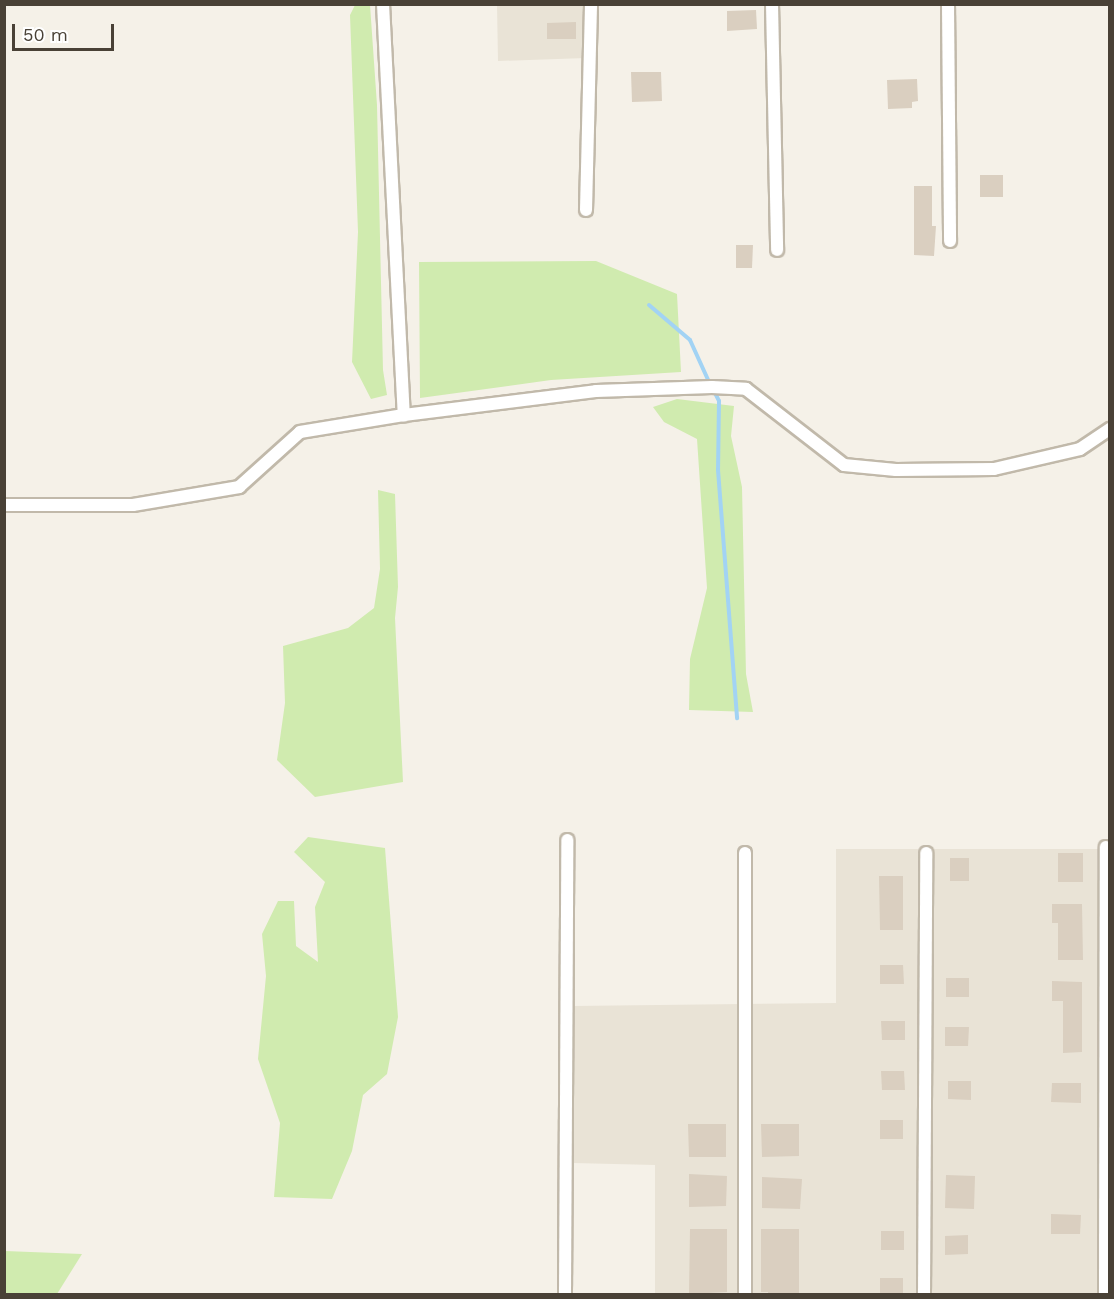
<!DOCTYPE html>
<html>
<head>
<meta charset="utf-8">
<style>
  body { margin:0 }
  #map { position:relative; width:1114px; height:1299px; overflow:hidden; background:#f5f1e8; font-family:"Work Sans",sans-serif }
  div>[style] { position:absolute }
  .residential>* { inset:0; background:#e9e3d6 }
  .green>* { inset:0; background:#d0ebaf }
  .stream>* { height:4px; margin:-2px; padding:0 2px; transform-origin:2px; border-radius:2px; background:#a2d3f4 }
  .building>* { inset:0; background:#dacfc0 }
  .roads { filter:drop-shadow(2px 0 #c1b9aa) drop-shadow(-2px 0 #c1b9aa) drop-shadow(0 2px #c1b9aa) drop-shadow(0 -2px #c1b9aa) }
  .minor>* { height:12px; margin:-6px; padding:0 6px; transform-origin:6px; border-radius:6px; background:#fff }
  span { translate:-50% -50%; white-space:nowrap; text-align:center; line-height:1.15; -webkit-text-stroke:4.5px #fff; paint-order:stroke }
  .frame { position:absolute; inset:0; border:6px solid #494136; pointer-events:none }
  .scale { position:absolute; left:12px; top:24px; width:102px; height:27px; box-sizing:border-box; border:3px solid #494136; border-top:0; padding-left:8px; font-size:18px; line-height:21px; white-space:nowrap; color:#494136; -webkit-text-stroke:4px #fff; paint-order:stroke }
</style>
</head>
<body>
<div id="map">
  <div class="residential">
    <i style="clip-path:polygon(497px 5px,585px 5px,586px 58px,498px 61px)"></i>
    <i style="clip-path:polygon(836px 849px,1099px 849px,1097px 1294px,655px 1294px,655px 1165px,573px 1163px,573px 1006px,836px 1003px)"></i>
  </div>
  <div class="green">
    <i style="clip-path:polygon(355px 5px,370px 5px,377px 105px,383px 370px,387px 395px,371px 399px,352px 362px,358px 232px,350px 15px)"></i>
    <i style="clip-path:polygon(596px 261px,677px 294px,681px 372px,551px 380px,420px 398px,419px 262px)"></i>
    <i style="clip-path:polygon(677px 399px,734px 406px,731px 436px,742px 487px,746px 674px,753px 712px,689px 710px,690px 659px,707px 588px,697px 439px,664px 422px,653px 407px)"></i>
    <i style="clip-path:polygon(378px 490px,395px 494px,398px 587px,395px 618px,403px 782px,315px 797px,277px 760px,285px 703px,283px 646px,348px 628px,374px 608px,380px 569px)"></i>
    <i style="clip-path:polygon(308px 837px,385px 848px,398px 1017px,387px 1074px,363px 1095px,352px 1151px,332px 1199px,274px 1197px,280px 1123px,258px 1059px,266px 976px,262px 934px,278px 901px,294px 901px,296px 946px,318px 962px,315px 907px,325px 882px,294px 852px)"></i>
    <i style="clip-path:polygon(5px 1251px,82px 1254px,57px 1294px,5px 1294px)"></i>
  </div>
  <div class="stream">
    <i style="left:649px;top:305px;width:54px;rotate:40.5deg"></i>
    <i style="left:690px;top:340px;width:48px;rotate:65.6deg"></i>
    <i style="left:714px;top:391px;width:11px;rotate:63deg"></i>
    <i style="left:719px;top:401px;width:69px;rotate:90.8deg"></i>
    <i style="left:718px;top:470px;width:249px;rotate:85.6deg"></i>
  </div>
  <div class="building">
    <i style="clip-path:polygon(756px 10px,757px 29px,727px 31px,727px 11px)"></i>
    <i style="clip-path:polygon(576px 22px,576px 39px,547px 39px,547px 23px)"></i>
    <i style="clip-path:polygon(631px 72px,661px 72px,662px 101px,632px 102px)"></i>
    <i style="clip-path:polygon(917px 79px,918px 101px,912px 102px,912px 108px,888px 109px,887px 80px)"></i>
    <i style="clip-path:polygon(980px 175px,1003px 175px,1003px 197px,980px 197px)"></i>
    <i style="clip-path:polygon(914px 186px,932px 186px,932px 226px,936px 226px,934px 256px,914px 255px)"></i>
    <i style="clip-path:polygon(736px 245px,753px 245px,752px 268px,736px 268px)"></i>
    <i style="clip-path:polygon(1058px 853px,1083px 853px,1083px 882px,1058px 882px)"></i>
    <i style="clip-path:polygon(950px 858px,969px 858px,969px 881px,950px 881px)"></i>
    <i style="clip-path:polygon(879px 876px,903px 876px,903px 930px,880px 930px)"></i>
    <i style="clip-path:polygon(1052px 904px,1082px 904px,1083px 960px,1058px 960px,1058px 923px,1052px 923px)"></i>
    <i style="clip-path:polygon(880px 965px,903px 965px,904px 984px,880px 984px)"></i>
    <i style="clip-path:polygon(946px 978px,969px 978px,969px 997px,946px 997px)"></i>
    <i style="clip-path:polygon(1052px 981px,1082px 982px,1082px 1052px,1063px 1053px,1063px 1001px,1052px 1001px)"></i>
    <i style="clip-path:polygon(881px 1021px,905px 1021px,905px 1040px,882px 1040px)"></i>
    <i style="clip-path:polygon(945px 1027px,969px 1027px,968px 1046px,945px 1046px)"></i>
    <i style="clip-path:polygon(881px 1071px,904px 1071px,905px 1090px,882px 1090px)"></i>
    <i style="clip-path:polygon(948px 1081px,971px 1081px,971px 1100px,948px 1099px)"></i>
    <i style="clip-path:polygon(1052px 1083px,1081px 1083px,1081px 1103px,1051px 1102px)"></i>
    <i style="clip-path:polygon(880px 1120px,903px 1120px,903px 1139px,880px 1139px)"></i>
    <i style="clip-path:polygon(688px 1124px,726px 1124px,726px 1157px,689px 1157px)"></i>
    <i style="clip-path:polygon(761px 1124px,799px 1124px,799px 1156px,762px 1157px)"></i>
    <i style="clip-path:polygon(689px 1174px,727px 1176px,726px 1206px,689px 1207px)"></i>
    <i style="clip-path:polygon(946px 1175px,975px 1176px,974px 1209px,945px 1208px)"></i>
    <i style="clip-path:polygon(762px 1177px,802px 1179px,800px 1209px,762px 1208px)"></i>
    <i style="clip-path:polygon(1051px 1214px,1081px 1215px,1080px 1234px,1051px 1234px)"></i>
    <i style="clip-path:polygon(690px 1229px,727px 1229px,727px 1292px,689px 1294px)"></i>
    <i style="clip-path:polygon(761px 1229px,799px 1229px,799px 1294px,768px 1294px,768px 1292px,761px 1292px)"></i>
    <i style="clip-path:polygon(881px 1231px,904px 1231px,904px 1250px,881px 1250px)"></i>
    <i style="clip-path:polygon(968px 1235px,968px 1254px,945px 1255px,945px 1236px)"></i>
    <i style="clip-path:polygon(880px 1278px,903px 1278px,903px 1294px,880px 1294px)"></i>
  </div>
  <div class="roads">
    <div class="minor">
      <i style="left:383px;top:4px;width:412px;rotate:87.1deg"></i>
      <i style="left:772px;top:4px;width:246px;rotate:88.8deg"></i>
      <i style="left:948px;top:4px;width:237px;rotate:89.5deg"></i>
      <i style="left:586px;top:210px;width:206px;rotate:-88.6deg"></i>
      <i style="left:4px;top:505px;width:129px"></i>
      <i style="left:133px;top:505px;width:108px;rotate:-9.6deg"></i>
      <i style="left:239px;top:487px;width:82px;rotate:-42deg"></i>
      <i style="left:300px;top:432px;width:105px;rotate:-9.3deg"></i>
      <i style="left:404px;top:415px;width:193px;rotate:-7.1deg"></i>
      <i style="left:596px;top:391px;width:116px;rotate:-2deg"></i>
      <i style="left:712px;top:387px;width:34px;rotate:3deg"></i>
      <i style="left:746px;top:389px;width:124px;rotate:37.8deg"></i>
      <i style="left:844px;top:465px;width:52px;rotate:5.5deg"></i>
      <i style="left:896px;top:470px;width:98px;rotate:-0.6deg"></i>
      <i style="left:994px;top:469px;width:88px;rotate:-13.1deg"></i>
      <i style="left:1080px;top:449px;width:36px;rotate:-34deg"></i>
      <i style="left:565px;top:1294px;width:454px;rotate:-89.7deg"></i>
      <i style="left:745px;top:1294px;width:441px;rotate:-90deg"></i>
      <i style="left:924px;top:1294px;width:441px;rotate:-89.7deg"></i>
      <i style="left:1105px;top:1294px;width:447px;rotate:-89.9deg"></i>
    </div>
  </div>
  <div class="frame"></div>
  <div class="scale">50 m</div>
</div>
</body>
</html>
